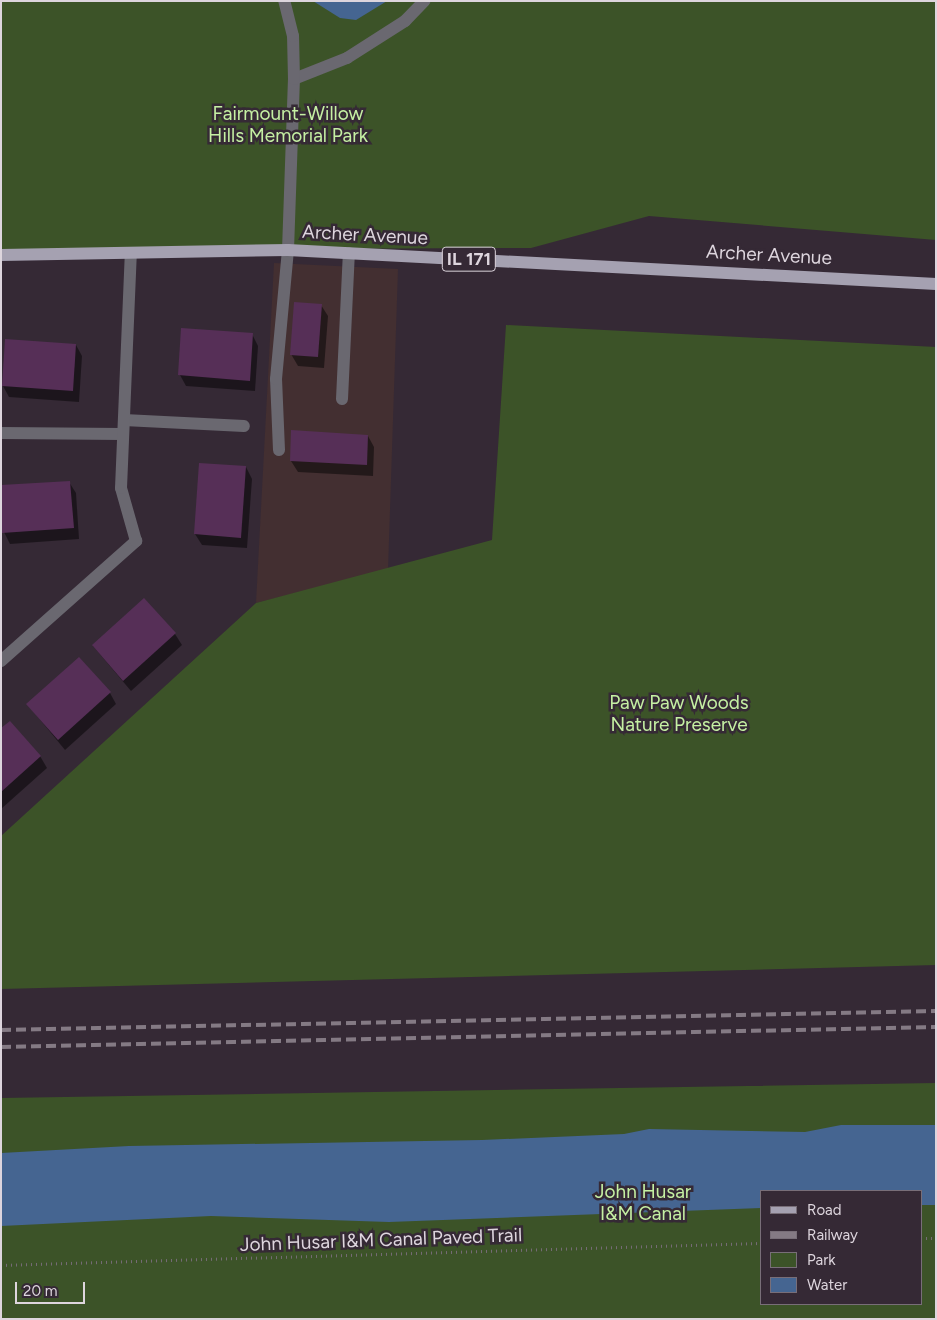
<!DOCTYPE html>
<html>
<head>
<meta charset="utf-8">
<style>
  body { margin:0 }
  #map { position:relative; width:937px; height:1320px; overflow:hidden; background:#352935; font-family:Figtree,sans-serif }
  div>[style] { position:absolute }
  .commercial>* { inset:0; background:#432f31 }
  .green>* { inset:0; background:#3c5328 }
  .water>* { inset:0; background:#456591 }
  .shadow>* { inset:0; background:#0007 }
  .building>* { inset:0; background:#562f57 }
  .path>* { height:3px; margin-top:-1.5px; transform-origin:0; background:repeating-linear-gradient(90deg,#756b75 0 1px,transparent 0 5px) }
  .minor>* { height:12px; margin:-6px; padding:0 6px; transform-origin:6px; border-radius:6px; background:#6a6870 }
  .major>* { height:12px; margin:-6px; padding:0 6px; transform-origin:6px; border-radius:6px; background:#a5a1b1 }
  .rail>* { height:4px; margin-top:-2px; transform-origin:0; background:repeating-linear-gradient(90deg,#847a84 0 10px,transparent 0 15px) }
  span { translate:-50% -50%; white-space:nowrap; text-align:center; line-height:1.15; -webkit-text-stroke:5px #352935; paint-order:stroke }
  .shield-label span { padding:1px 4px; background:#352935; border:1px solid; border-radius:4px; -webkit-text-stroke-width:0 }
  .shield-label { font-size:18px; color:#ddd5dd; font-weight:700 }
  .park-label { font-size:19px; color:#c5f0a3 }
  .street-label { font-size:19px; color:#ddd5dd }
  .frame { position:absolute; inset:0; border:2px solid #ddd5dd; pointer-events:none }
  .legend { position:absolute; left:760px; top:1190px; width:162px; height:115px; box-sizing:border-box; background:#352935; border:1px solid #786e78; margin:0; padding:6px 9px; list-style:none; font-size:15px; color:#ddd5dd }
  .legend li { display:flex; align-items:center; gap:10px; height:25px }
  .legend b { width:25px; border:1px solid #786e78 }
  .scale { position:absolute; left:15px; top:1282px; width:70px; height:22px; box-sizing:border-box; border:2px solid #ddd5dd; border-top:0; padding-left:6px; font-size:15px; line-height:18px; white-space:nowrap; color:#ddd5dd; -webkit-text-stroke:4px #352935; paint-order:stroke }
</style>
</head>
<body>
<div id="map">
  <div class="commercial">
    <i style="clip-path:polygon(274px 263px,398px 269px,388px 570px,256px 603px)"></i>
  </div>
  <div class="green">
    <i style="clip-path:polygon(1px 1px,936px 1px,936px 240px,649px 216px,531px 248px,1px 250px)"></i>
    <i style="clip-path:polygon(506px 325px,936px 347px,936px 965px,1px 989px,1px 836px,256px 603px,492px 540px)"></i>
    <i style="clip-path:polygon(evenodd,936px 1083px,936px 1319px,1px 1319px,1px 1098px,936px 1083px,761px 1191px,921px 1191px,921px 1304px,761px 1304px,761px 1191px)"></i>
  </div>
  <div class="water">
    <i style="clip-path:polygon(313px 1px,387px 1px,356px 20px,340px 18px)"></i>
    <i style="clip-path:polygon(841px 1125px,936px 1125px,936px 1205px,921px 1205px,921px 1191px,761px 1191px,761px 1208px,389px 1222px,211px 1216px,1px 1226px,1px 1153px,129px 1146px,482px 1140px,624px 1134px,649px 1129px,805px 1132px)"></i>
  </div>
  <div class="shadow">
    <i style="clip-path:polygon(321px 305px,328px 316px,324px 368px,298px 366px,291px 354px)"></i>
    <i style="clip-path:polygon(252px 334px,258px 346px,255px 391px,186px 386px,180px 375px)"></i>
    <i style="clip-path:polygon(76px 345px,82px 356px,79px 402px,9px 397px,3px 386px)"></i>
    <i style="clip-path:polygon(368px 436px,374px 447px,373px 476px,298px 472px,291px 461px)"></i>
    <i style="clip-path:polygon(246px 467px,252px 479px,247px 548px,202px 545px,195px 534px)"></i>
    <i style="clip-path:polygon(69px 482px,76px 493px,79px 539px,10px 544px,4px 532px,1px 487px)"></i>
    <i style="clip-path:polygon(175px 634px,182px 645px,131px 691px,93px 646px)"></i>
    <i style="clip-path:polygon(110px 693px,116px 704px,65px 750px,28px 705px)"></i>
    <i style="clip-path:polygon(1px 730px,40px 756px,47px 768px,1px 809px)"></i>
  </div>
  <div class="building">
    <i style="clip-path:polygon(294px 302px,322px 304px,318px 357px,290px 355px)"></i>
    <i style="clip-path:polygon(181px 328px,253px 333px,250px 381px,178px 375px)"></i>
    <i style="clip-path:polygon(5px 339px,76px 344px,73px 391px,2px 386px)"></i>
    <i style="clip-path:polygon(291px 430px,368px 435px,367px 465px,290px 461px)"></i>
    <i style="clip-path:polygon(199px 463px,246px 466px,241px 538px,194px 534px)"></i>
    <i style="clip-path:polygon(70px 481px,74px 528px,2px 533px,1px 485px)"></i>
    <i style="clip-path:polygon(144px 598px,176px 633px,123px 681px,92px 645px)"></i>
    <i style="clip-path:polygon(79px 657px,111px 692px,58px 740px,26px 704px)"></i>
    <i style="clip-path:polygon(10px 721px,41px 756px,1px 792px,1px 728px)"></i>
  </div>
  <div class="path">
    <i style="left:921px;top:1238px;width:15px"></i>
    <i style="left:1px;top:1265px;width:760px;rotate:-1.66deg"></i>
  </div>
  <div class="minor">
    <i style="left:294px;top:79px;width:57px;rotate:-21.6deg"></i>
    <i style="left:347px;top:58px;width:69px;rotate:-32.5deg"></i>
    <i style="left:405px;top:21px;width:28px;rotate:-46deg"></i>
    <i style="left:342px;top:399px;width:146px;rotate:-87.3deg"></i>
    <i style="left:124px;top:420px;width:120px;rotate:2.9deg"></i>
    <i style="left:1px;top:433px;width:122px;rotate:0.5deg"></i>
    <i style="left:279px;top:450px;width:71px;rotate:-92.4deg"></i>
    <i style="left:276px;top:379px;width:130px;rotate:-84.7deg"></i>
    <i style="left:288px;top:250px;width:171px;rotate:-88deg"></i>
    <i style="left:294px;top:79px;width:43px;rotate:-91.3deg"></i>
    <i style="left:293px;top:36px;width:36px;rotate:-104deg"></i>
    <i style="left:1px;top:661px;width:181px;rotate:-41.6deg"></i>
    <i style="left:136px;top:541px;width:55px;rotate:-105.8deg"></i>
    <i style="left:121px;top:488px;width:235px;rotate:-87.6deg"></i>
  </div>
  <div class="major">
    <i style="left:1px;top:255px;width:287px;rotate:-1deg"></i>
    <i style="left:288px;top:250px;width:649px;rotate:3deg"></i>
  </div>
  <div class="rail">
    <i style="left:1px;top:1030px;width:935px;rotate:-1.16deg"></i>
    <i style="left:1px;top:1047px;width:935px;rotate:-1.23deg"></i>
  </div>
  <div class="shield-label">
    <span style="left:469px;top:259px">IL 171</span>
  </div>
  <div class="park-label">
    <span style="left:288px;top:125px">Fairmount-Willow<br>Hills Memorial Park</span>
    <span style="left:679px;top:714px">Paw Paw Woods<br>Nature Preserve</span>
    <span style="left:643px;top:1203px">John Husar<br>I&amp;M Canal</span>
  </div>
  <div class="street-label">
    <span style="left:365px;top:235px;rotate:3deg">Archer Avenue</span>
    <span style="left:769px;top:255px;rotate:3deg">Archer Avenue</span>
    <span style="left:381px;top:1240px;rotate:-2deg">John Husar I&amp;M Canal Paved Trail</span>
  </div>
  <div class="frame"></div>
  <ul class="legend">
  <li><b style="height:6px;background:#a5a1b1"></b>Road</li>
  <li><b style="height:6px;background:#847a84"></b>Railway</li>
  <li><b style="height:14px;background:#3c5328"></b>Park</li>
  <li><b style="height:14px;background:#456591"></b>Water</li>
  </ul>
  <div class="scale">20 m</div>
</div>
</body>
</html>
